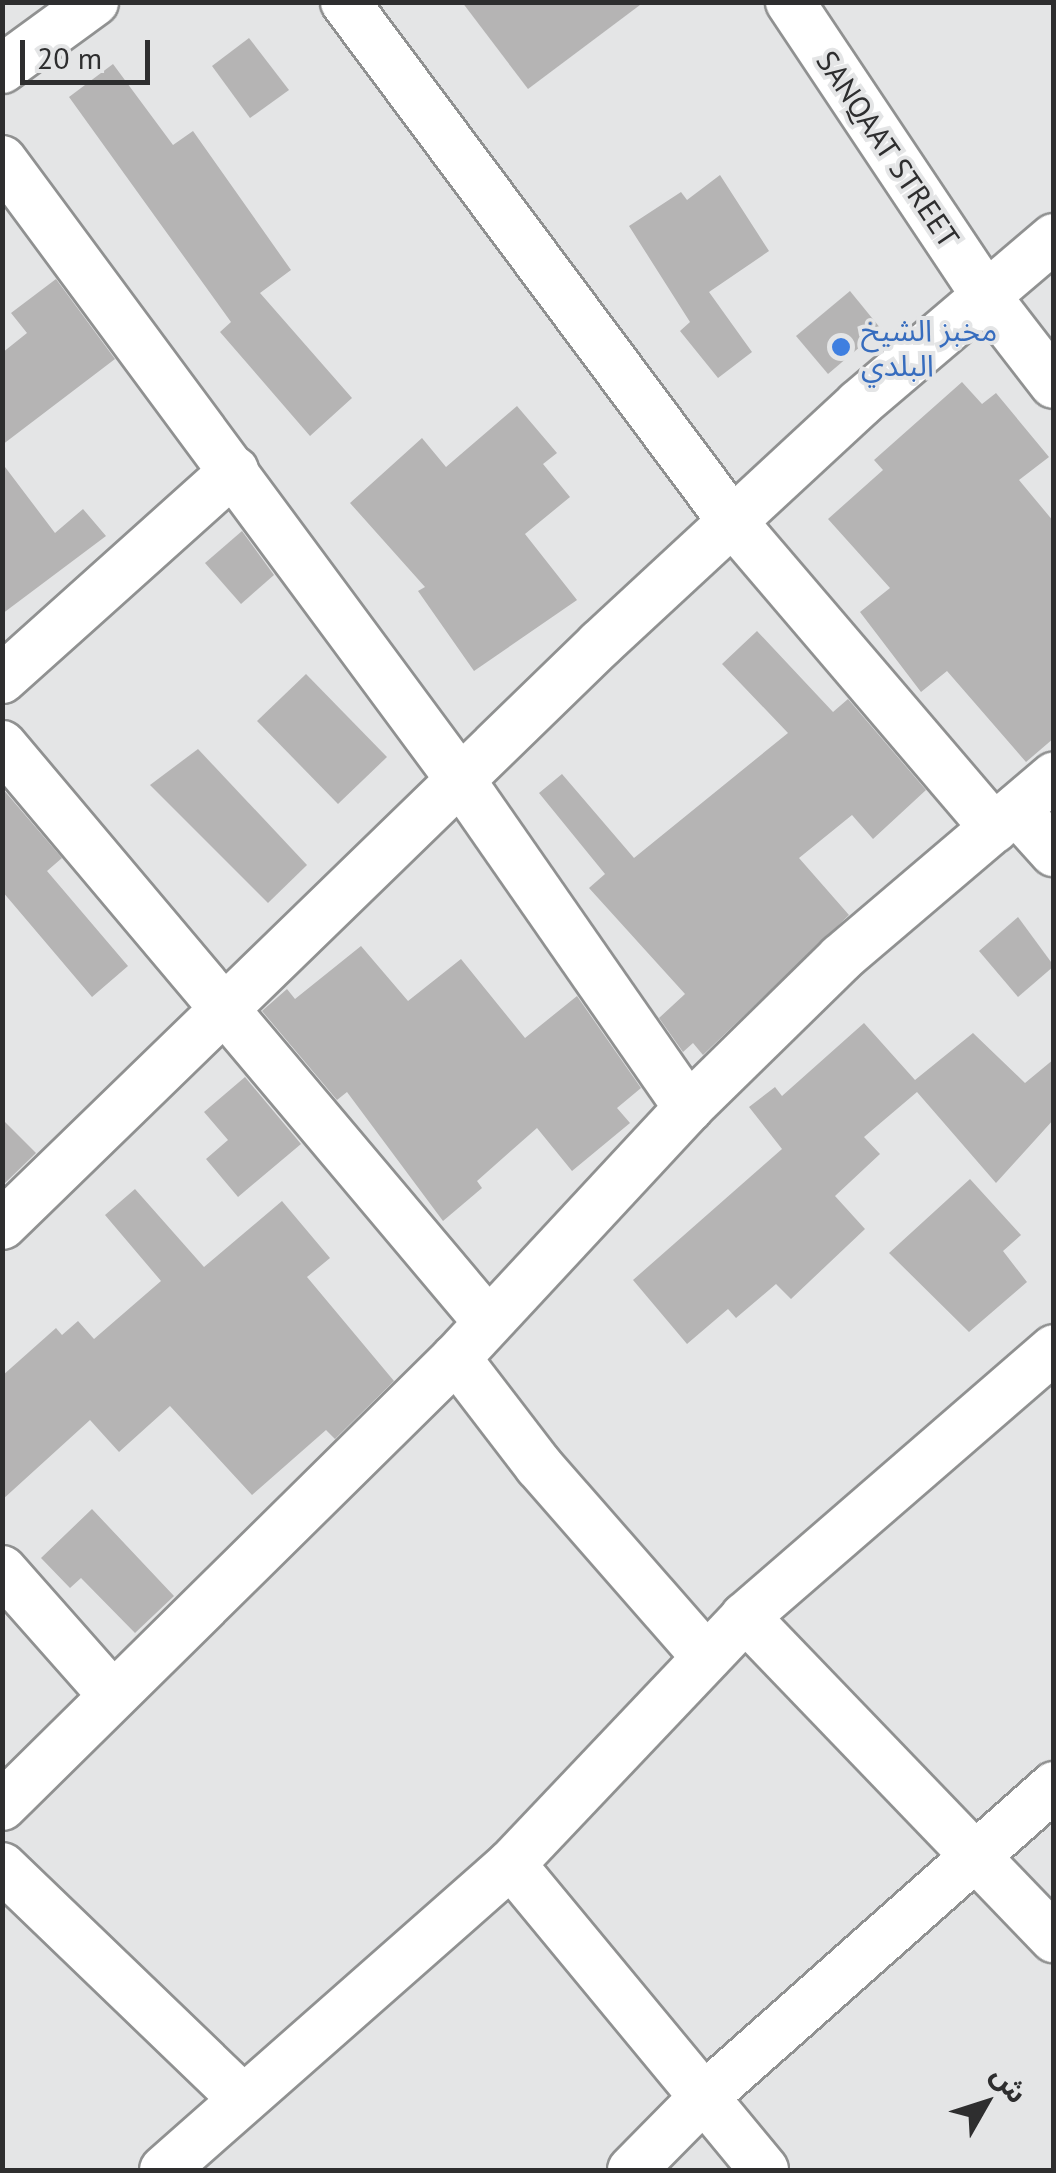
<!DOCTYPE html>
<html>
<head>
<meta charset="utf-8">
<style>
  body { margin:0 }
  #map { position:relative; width:1056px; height:2173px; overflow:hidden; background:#e4e5e6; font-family:"PT Sans","Noto Sans Arabic",sans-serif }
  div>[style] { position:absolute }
  .building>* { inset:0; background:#b5b4b4 }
  .roads { filter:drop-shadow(2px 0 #909191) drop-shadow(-2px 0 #909191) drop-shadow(0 2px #909191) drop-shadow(0 -2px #909191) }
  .minor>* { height:48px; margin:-24px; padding:0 24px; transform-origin:24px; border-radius:24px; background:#fff }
  .dots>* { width:28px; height:28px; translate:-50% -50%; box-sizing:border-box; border:5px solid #e4e5e6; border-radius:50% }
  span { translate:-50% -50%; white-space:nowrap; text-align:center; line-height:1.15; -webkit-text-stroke:8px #e4e5e6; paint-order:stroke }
  .street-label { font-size:30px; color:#2e2e2f }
  .shop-label { font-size:30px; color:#366cbe }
  .left { translate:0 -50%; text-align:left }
  .frame { position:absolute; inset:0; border:5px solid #2e2e2f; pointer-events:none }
  .north { position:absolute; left:936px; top:2053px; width:100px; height:100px; -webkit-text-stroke:8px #e4e5e6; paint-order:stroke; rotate:51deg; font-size:28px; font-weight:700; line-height:40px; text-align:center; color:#2e2e2f }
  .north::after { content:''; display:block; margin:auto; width:35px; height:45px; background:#2e2e2f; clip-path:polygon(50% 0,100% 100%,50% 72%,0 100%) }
  .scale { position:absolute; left:20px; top:40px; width:130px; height:45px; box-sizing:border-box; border:5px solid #2e2e2f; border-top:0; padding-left:12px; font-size:30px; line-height:35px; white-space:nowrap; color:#2e2e2f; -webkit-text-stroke:8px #e4e5e6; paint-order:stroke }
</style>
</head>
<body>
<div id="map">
  <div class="building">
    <i style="clip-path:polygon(462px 2px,644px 2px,528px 89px)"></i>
    <i style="clip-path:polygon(249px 38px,289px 90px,250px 118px,212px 66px)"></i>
    <i style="clip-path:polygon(113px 64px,173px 145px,193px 131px,291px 270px,260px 293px,352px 398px,310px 436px,220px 332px,231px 322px,69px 97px)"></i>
    <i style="clip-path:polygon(720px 175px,769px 251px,709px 292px,752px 352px,718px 378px,680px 331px,690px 322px,629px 226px,681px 192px,687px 200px)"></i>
    <i style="clip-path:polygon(56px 279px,115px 359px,2px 445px,2px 353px,27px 333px,11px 313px)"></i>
    <i style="clip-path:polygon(850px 291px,881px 329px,828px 374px,796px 336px)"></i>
    <i style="clip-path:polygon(962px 382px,982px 404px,996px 393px,1049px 457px,1019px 480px,1054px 522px,1054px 738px,1026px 762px,947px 671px,921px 692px,860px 612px,890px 588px,828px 519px,883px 470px,874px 460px)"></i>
    <i style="clip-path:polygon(517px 406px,557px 453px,543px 464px,570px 497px,525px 534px,577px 600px,474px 671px,418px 591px,425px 587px,350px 503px,422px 438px,446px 467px)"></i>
    <i style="clip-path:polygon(2px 463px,55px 533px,83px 509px,106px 536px,2px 614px)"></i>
    <i style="clip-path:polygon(242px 531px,274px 575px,241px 604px,205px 563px)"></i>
    <i style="clip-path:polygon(757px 631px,833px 712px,848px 699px,926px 790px,873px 839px,852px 815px,799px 858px,849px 915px,703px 1055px,693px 1043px,683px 1052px,659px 1018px,685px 994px,589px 888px,605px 874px,539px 793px,562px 774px,634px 858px,788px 733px,722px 664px)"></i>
    <i style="clip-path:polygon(306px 674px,387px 757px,338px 804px,257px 721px)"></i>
    <i style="clip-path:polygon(198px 749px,307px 865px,268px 903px,150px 785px)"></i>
    <i style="clip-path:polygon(2px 788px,62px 858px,47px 871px,128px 966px,92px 997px,2px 891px)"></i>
    <i style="clip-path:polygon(1018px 917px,1054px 966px,1018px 997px,979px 951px)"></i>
    <i style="clip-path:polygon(361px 946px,408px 1001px,461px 959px,525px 1038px,577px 996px,641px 1088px,617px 1108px,630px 1123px,572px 1171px,537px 1128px,477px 1181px,482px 1188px,443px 1221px,347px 1092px,337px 1100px,262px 1011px,287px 989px,295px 999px)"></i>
    <i style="clip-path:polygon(864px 1023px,915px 1080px,973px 1033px,1025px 1083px,1054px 1059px,1054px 1119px,996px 1183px,917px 1092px,864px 1137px,880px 1154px,835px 1196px,865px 1229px,791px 1299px,776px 1284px,736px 1318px,728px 1309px,687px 1344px,633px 1280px,782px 1149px,749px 1107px,775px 1087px,782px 1096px)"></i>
    <i style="clip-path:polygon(245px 1077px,301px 1144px,238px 1197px,206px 1159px,228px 1140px,204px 1112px)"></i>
    <i style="clip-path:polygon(2px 1119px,36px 1153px,2px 1186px)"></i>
    <i style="clip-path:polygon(970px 1179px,1021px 1235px,1003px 1251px,1027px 1282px,969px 1332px,889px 1253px)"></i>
    <i style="clip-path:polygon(135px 1189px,204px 1267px,282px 1201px,330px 1258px,307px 1277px,394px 1381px,335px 1439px,326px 1430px,252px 1495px,170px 1406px,119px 1452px,90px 1420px,2px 1500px,2px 1376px,56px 1328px,62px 1335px,78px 1321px,94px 1339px,161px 1281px,105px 1215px)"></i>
    <i style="clip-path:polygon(92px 1509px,174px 1596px,135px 1633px,81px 1578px,70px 1588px,41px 1558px)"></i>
  </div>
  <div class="roads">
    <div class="minor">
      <i style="left:345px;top:2px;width:647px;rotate:53.29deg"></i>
      <i style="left:732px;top:521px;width:404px;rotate:49.5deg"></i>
      <i style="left:790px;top:2px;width:353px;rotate:56.3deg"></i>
      <i style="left:986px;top:296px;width:111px;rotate:52.3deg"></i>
      <i style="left:2px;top:69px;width:114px;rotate:-36.1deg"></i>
      <i style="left:2px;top:160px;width:769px;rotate:53.52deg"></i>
      <i style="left:459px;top:778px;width:402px;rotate:55.2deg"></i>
      <i style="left:2px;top:679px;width:312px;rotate:-41.9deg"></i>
      <i style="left:2px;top:745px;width:754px;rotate:49.89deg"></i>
      <i style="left:1016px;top:810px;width:57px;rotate:47.9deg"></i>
      <i style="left:2px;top:1225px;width:834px;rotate:-44.17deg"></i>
      <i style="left:600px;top:644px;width:353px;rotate:-42.8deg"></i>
      <i style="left:859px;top:404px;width:256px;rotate:-40.4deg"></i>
      <i style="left:456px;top:1358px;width:136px;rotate:52.5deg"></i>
      <i style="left:539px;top:1466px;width:254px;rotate:48.8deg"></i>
      <i style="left:2px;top:1570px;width:164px;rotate:48.5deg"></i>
      <i style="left:745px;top:1617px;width:446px;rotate:46.1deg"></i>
      <i style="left:2px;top:1806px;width:638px;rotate:-44.62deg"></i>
      <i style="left:456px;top:1358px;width:341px;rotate:-47.1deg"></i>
      <i style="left:688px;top:1108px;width:214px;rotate:-44.4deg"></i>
      <i style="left:841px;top:958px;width:280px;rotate:-40.4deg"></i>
      <i style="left:511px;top:1864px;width:397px;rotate:50.4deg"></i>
      <i style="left:2px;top:1867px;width:335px;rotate:43.9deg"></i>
      <i style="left:164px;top:2170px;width:463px;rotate:-41.4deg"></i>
      <i style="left:511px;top:1864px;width:340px;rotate:-46.5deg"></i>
      <i style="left:745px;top:1617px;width:409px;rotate:-40.9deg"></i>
      <i style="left:632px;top:2170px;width:101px;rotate:-45.4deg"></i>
      <i style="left:703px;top:2098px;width:470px;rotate:-41.6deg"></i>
    </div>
  </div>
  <div class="dots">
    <i style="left:841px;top:347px;background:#3f7fe0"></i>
  </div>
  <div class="street-label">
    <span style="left:888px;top:149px;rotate:56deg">SANQAAT STREET</span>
  </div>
  <div class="shop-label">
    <span class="left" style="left:861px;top:347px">مخبز الشيخ<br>البلدي</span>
  </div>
  <div class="frame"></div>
  <div class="north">ش</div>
  <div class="scale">20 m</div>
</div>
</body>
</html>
